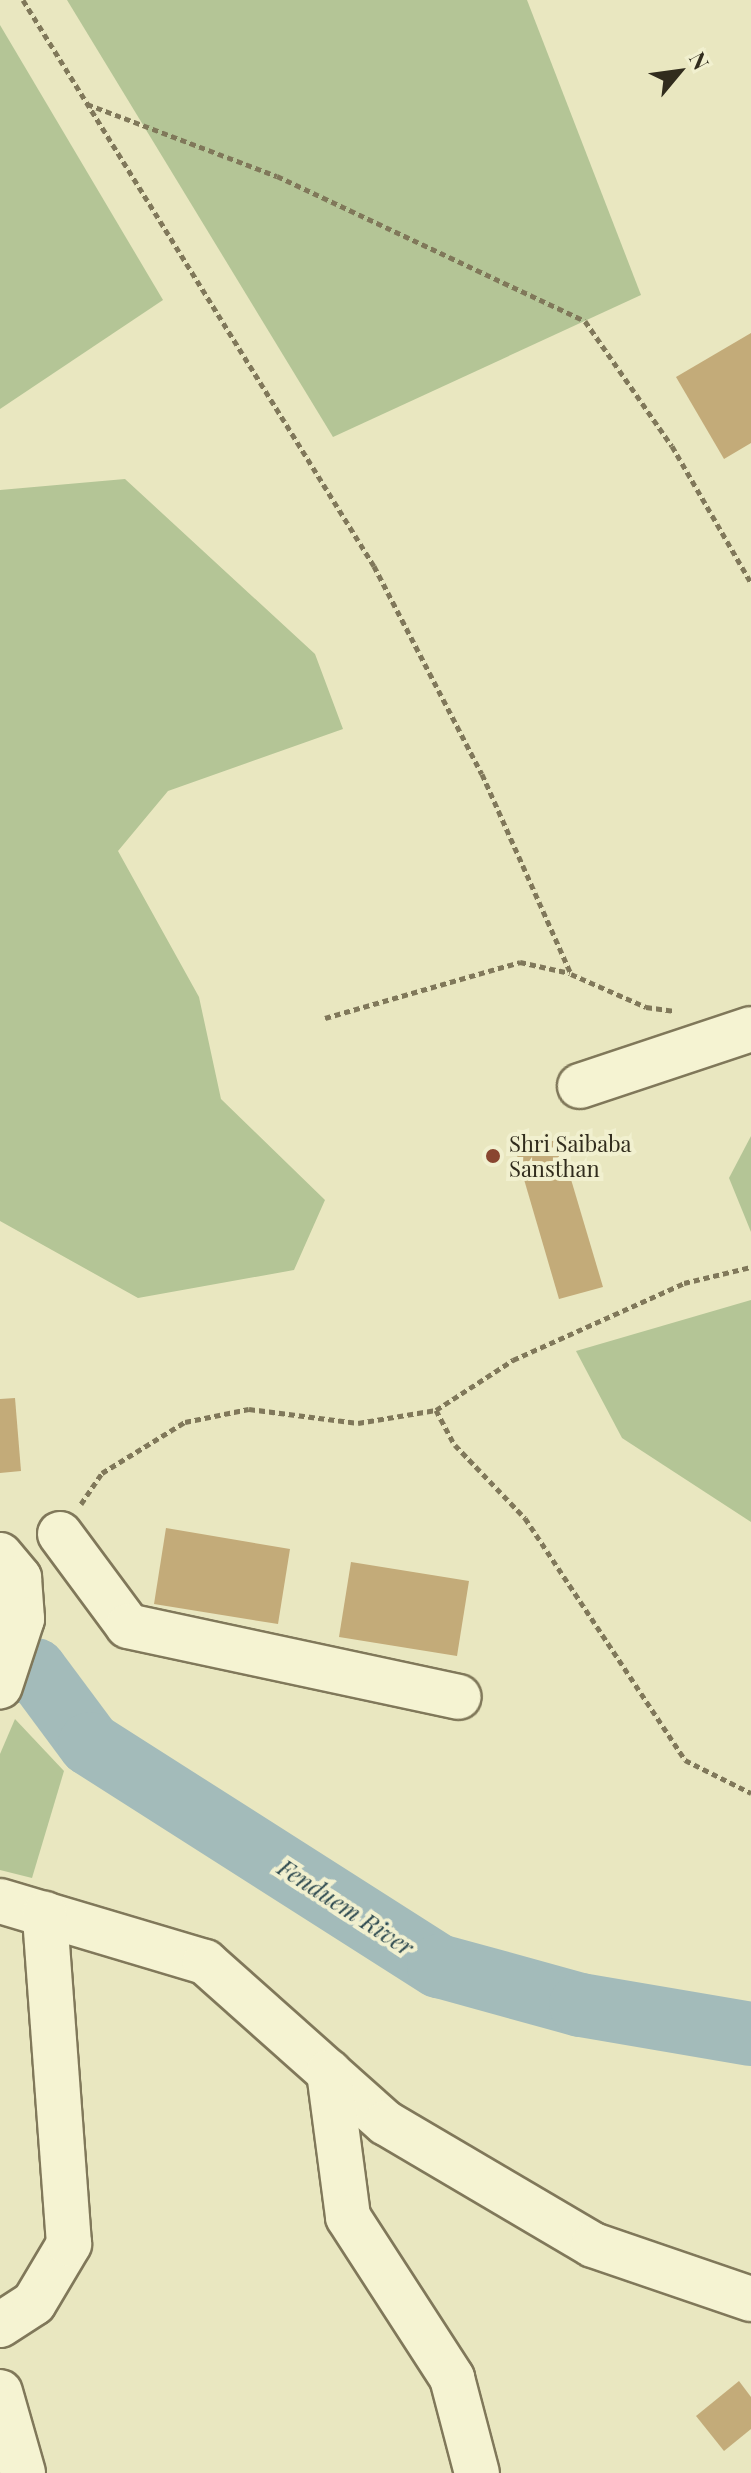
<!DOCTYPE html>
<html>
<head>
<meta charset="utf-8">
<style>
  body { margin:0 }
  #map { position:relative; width:751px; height:2473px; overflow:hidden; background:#e9e7c0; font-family:"Playfair Display",serif }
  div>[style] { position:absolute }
  .green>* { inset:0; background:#b4c596 }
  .river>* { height:64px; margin:-32px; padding:0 32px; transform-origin:32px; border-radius:32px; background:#a3bbba }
  .building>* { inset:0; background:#c3ab79 }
  .path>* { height:5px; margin-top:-2.5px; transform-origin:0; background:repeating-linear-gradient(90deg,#80785a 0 6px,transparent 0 10px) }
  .roads { filter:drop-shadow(2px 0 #80785a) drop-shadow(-2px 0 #80785a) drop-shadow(0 2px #80785a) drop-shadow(0 -2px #80785a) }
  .minor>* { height:44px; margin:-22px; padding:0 22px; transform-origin:22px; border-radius:22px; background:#f5f3d2 }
  .dots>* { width:22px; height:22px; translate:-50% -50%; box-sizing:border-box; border:4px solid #f1f0cf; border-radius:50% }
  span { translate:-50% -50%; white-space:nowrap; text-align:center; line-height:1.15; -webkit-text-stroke:8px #f1f0cf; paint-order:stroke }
  .poi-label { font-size:22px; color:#312c1d }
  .left { translate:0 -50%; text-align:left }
  .water-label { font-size:24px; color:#2d494f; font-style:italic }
  .north { position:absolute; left:639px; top:32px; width:80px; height:80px; -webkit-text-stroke:6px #f1f0cf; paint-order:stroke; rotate:61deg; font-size:22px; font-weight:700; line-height:32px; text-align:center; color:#312c1d }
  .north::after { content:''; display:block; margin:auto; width:28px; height:36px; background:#312c1d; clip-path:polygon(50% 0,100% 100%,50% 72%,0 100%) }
</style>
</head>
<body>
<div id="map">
  <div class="green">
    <i style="clip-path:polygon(67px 0,527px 0,641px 295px,333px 437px)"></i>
    <i style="clip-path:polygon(0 25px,163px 300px,0 409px)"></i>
    <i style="clip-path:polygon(125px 479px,315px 654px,343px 729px,168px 791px,118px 851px,199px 997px,221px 1099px,325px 1200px,294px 1270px,138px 1298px,0 1221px,0 490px)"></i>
    <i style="clip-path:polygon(751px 1136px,751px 1232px,729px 1178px)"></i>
    <i style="clip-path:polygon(751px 1300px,751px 1522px,622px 1438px,576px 1351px)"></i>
    <i style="clip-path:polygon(15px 1719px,64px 1771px,32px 1878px,0 1870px,0 1754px)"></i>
  </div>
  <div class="river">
    <i style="left:0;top:1672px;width:35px;rotate:-3deg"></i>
    <i style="left:35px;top:1670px;width:92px;rotate:53.4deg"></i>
    <i style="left:90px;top:1744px;width:414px;rotate:32.5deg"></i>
    <i style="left:439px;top:1966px;width:147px;rotate:15.4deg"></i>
    <i style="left:581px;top:2005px;width:172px;rotate:9.7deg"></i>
  </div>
  <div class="building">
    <i style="clip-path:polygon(751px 333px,751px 443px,724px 459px,676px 377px)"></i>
    <i style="clip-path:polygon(559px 1139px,603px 1287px,559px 1299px,516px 1152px)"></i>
    <i style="clip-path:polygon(15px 1398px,21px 1471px,0 1473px,0 1399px)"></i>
    <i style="clip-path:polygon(166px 1528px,290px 1549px,278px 1624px,154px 1604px)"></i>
    <i style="clip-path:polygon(351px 1562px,469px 1581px,457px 1656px,339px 1637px)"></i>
    <i style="clip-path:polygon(739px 2381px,751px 2397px,751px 2429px,724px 2451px,696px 2416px)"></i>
  </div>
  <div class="path">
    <i style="left:23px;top:0;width:666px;rotate:58.2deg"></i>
    <i style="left:374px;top:566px;width:234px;rotate:62.6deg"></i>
    <i style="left:482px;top:774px;width:219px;rotate:66deg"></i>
    <i style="left:571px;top:974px;width:82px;rotate:23.7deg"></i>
    <i style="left:646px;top:1007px;width:29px;rotate:8deg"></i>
    <i style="left:87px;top:104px;width:203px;rotate:20.8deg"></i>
    <i style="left:277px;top:176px;width:340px;rotate:25.2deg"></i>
    <i style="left:585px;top:321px;width:152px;rotate:55.2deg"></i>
    <i style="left:672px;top:446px;width:158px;rotate:60deg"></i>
    <i style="left:325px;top:1018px;width:203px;rotate:-16deg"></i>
    <i style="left:520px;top:962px;width:51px;rotate:12.4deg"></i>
    <i style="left:436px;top:1410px;width:40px;rotate:62deg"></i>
    <i style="left:455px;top:1445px;width:101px;rotate:46.2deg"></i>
    <i style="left:525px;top:1518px;width:290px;rotate:56.5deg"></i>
    <i style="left:685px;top:1760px;width:74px;rotate:26.6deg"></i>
    <i style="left:81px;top:1504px;width:37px;rotate:-56deg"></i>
    <i style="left:102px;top:1473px;width:97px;rotate:-31.6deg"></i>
    <i style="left:185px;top:1422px;width:65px;rotate:-11.5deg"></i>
    <i style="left:249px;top:1409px;width:110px;rotate:7.3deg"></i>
    <i style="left:358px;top:1423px;width:79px;rotate:-9.5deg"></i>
    <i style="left:436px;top:1410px;width:92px;rotate:-33deg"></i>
    <i style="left:513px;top:1360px;width:188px;rotate:-24.2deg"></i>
    <i style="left:684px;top:1283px;width:69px;rotate:-13.4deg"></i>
  </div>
  <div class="roads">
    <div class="minor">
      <i style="left:580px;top:1086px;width:180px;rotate:-18.4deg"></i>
      <i style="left:60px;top:1534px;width:114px;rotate:53.5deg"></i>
      <i style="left:128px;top:1626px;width:338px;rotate:12.1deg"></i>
      <i style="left:0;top:1555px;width:30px;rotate:50deg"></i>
      <i style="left:19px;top:1578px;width:41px;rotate:85.8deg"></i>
      <i style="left:22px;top:1619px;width:71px;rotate:108.2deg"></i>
      <i style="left:0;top:1901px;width:214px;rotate:16.6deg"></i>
      <i style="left:205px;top:1962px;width:242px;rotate:41.7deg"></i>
      <i style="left:386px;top:2123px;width:240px;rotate:30.5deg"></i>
      <i style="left:593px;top:2245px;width:167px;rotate:18.9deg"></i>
      <i style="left:329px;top:2072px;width:146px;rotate:82.5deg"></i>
      <i style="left:348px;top:2217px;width:192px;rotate:57.1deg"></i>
      <i style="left:452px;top:2378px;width:98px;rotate:75.3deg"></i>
      <i style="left:0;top:2325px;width:40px;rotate:-32.9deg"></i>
      <i style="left:34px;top:2303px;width:69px;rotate:-59.3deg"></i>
      <i style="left:69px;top:2244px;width:331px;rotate:-94.2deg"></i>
      <i style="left:0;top:2392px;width:84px;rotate:74.1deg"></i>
    </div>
  </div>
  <div class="dots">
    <i style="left:493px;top:1156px;background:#894630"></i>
  </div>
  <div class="poi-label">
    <span class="left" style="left:509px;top:1156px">Shri Saibaba<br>Sansthan</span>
  </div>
  <div class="water-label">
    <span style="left:346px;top:1907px;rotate:33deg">Fenduem River</span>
  </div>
  <div class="north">N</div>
</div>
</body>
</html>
